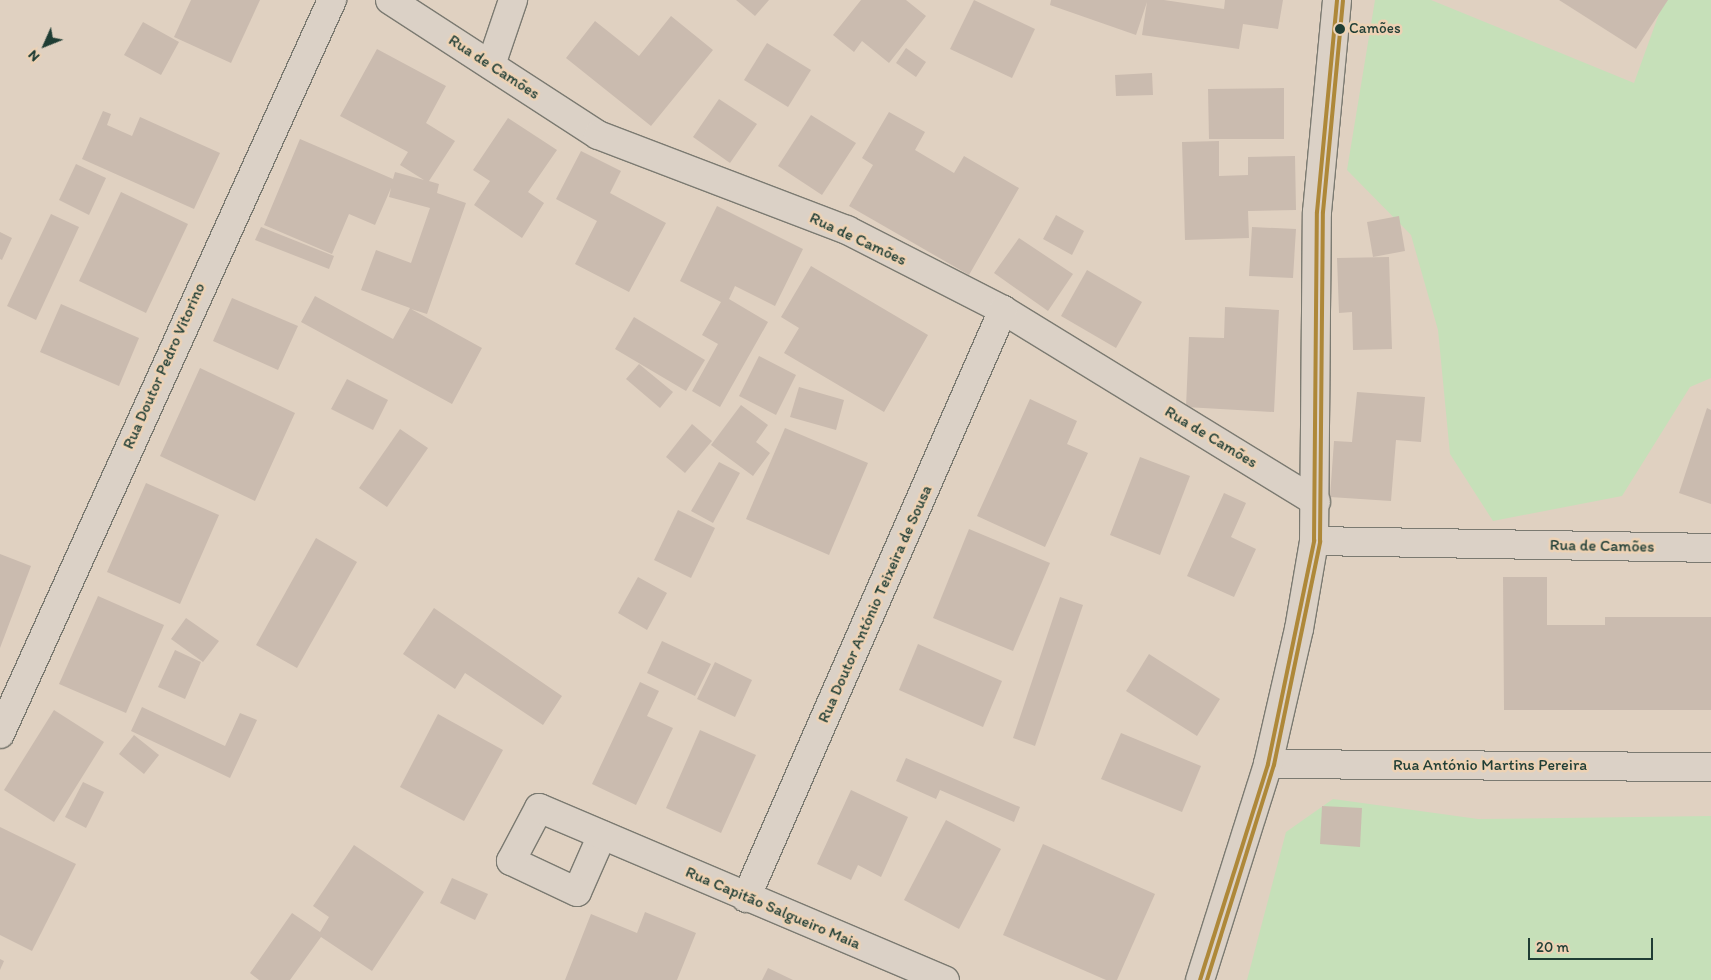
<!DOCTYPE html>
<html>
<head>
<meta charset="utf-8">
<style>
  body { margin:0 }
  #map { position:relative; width:1711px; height:980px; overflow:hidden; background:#e0d1c1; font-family:Itim,sans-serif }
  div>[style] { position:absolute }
  .green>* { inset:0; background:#c6e0b9 }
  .building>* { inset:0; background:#cabbaf }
  .roads { filter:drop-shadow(1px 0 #7b7a71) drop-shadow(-1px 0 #7b7a71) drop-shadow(0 1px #7b7a71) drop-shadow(0 -1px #7b7a71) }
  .minor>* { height:28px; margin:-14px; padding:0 14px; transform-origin:14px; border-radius:14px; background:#dbd1c6 }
  .tertiary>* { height:28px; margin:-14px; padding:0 14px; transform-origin:14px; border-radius:14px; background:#dbd1c6 }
  .bus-1>* { height:4px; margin:-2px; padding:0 2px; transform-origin:2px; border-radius:2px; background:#ae8839 }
  .bus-2>* { height:4px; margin:-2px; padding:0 2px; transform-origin:2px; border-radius:2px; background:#ae8839 }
  .dots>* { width:14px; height:14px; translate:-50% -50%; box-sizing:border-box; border:2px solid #edd2b4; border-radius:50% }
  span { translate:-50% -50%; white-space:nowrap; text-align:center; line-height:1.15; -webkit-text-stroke:5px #edd2b4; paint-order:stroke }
  .bus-label { font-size:15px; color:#1f3d34 }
  .left { translate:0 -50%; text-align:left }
  .street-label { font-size:16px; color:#1f3d34 }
  .north { position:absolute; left:20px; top:20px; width:50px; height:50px; -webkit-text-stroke:4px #edd2b4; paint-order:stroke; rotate:226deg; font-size:14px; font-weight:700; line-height:20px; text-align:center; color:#1f3d34 }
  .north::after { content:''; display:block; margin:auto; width:18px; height:22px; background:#1f3d34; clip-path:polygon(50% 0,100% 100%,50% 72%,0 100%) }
  .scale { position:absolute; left:1528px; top:938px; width:125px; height:22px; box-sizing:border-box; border:2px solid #1f3d34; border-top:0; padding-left:6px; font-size:15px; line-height:18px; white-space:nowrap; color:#1f3d34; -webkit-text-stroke:4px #edd2b4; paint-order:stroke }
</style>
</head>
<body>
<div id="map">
  <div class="green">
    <i style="clip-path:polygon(1375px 0,1431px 0,1634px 83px,1664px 0,1711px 0,1711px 378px,1690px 387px,1622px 496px,1493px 521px,1450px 454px,1438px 330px,1411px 235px,1347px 170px)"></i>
    <i style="clip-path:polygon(1333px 799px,1478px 819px,1711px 816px,1711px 980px,1247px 980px,1286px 832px)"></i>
  </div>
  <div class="building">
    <i style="clip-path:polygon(191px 0,260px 0,231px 63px,174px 37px)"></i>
    <i style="clip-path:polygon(736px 0,769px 0,755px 16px)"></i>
    <i style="clip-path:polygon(861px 0,906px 0,926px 16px,889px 63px,862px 41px,854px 52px,833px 35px)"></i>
    <i style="clip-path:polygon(974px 0,1035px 29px,1012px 78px,950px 49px)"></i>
    <i style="clip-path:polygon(1051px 0,1164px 0,1224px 9px,1225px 0,1283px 0,1278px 29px,1243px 24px,1239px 49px,1142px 35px,1147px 2px,1136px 35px,1050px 5px)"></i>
    <i style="clip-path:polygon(1559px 0,1668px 0,1636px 49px)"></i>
    <i style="clip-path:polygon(671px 16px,713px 50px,651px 126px,566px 58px,595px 21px,639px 56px)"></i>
    <i style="clip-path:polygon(143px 22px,179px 42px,161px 75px,124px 55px)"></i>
    <i style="clip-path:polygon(767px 43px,811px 70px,788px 107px,744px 80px)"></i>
    <i style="clip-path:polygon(906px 48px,926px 62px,916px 77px,896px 63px)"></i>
    <i style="clip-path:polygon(377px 49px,446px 86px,426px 123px,455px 141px,429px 181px,439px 184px,437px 193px,466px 203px,427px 314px,411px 309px,482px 348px,452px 404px,301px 322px,315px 296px,393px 339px,410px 308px,361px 290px,376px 250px,411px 263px,430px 208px,389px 197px,391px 188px,375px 225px,349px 214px,332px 254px,264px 225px,300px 139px,393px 179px,395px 172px,424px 180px,400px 165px,408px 152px,340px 116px)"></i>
    <i style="clip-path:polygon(1152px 73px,1153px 95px,1116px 96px,1115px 75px)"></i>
    <i style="clip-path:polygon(1284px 88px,1284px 139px,1209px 139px,1208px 89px)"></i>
    <i style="clip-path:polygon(719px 99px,757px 124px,730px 163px,693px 137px)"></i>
    <i style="clip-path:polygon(103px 111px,111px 114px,107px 125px,132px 136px,140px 117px,220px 153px,194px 209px,82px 159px)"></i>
    <i style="clip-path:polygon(889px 112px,925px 132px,915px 150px,954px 173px,964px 156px,1019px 188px,969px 275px,849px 206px,873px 165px,862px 158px)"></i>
    <i style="clip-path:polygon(811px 115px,856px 143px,822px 195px,778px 166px)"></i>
    <i style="clip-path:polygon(508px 118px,557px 150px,528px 192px,544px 203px,522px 238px,474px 205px,490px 181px,473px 170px)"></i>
    <i style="clip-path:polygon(1219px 141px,1219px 176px,1248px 175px,1248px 157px,1295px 156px,1296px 210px,1248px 211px,1249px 238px,1185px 240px,1182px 142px)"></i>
    <i style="clip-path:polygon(581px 151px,621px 171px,610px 193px,666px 223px,629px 292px,575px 264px,597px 221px,556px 199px)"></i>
    <i style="clip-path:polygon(76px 164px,106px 178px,89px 215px,59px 200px)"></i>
    <i style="clip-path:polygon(121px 192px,188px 224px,146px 313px,79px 281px)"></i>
    <i style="clip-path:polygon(717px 206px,803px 249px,775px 306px,735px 286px,729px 299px,768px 322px,720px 407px,692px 391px,718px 344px,702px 335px,721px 302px,680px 281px)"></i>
    <i style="clip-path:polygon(51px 214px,79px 227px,36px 320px,7px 306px)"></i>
    <i style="clip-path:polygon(1056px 215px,1084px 231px,1072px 255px,1043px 239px)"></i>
    <i style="clip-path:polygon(1399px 216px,1405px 251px,1373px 257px,1367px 222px)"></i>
    <i style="clip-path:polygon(261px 227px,334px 256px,329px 269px,255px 240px)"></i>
    <i style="clip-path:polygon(1252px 227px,1296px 229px,1293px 278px,1249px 276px)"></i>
    <i style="clip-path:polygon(0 232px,12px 238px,2px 260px,0 259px)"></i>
    <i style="clip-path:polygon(1019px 238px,1073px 274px,1048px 311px,994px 273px)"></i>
    <i style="clip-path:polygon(1389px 257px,1392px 349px,1353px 350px,1352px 312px,1339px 313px,1337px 258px)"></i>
    <i style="clip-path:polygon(811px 266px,928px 335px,884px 412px,784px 353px,799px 328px,781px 317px)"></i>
    <i style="clip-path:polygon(1087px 270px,1142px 302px,1116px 348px,1061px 316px)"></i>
    <i style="clip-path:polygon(232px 298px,298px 326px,278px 370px,213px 341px)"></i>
    <i style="clip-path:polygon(61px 304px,139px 338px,119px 386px,40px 352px)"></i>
    <i style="clip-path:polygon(1225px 307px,1279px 310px,1274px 412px,1186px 407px,1189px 337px,1224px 338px)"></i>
    <i style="clip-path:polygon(634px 317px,705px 360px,686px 391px,615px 349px)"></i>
    <i style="clip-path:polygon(759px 356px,796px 375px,776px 415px,739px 396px)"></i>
    <i style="clip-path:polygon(639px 364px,673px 392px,660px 408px,626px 379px)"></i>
    <i style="clip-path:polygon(200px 368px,295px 413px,255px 501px,160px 456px)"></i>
    <i style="clip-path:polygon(347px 379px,388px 400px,373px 430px,331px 409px)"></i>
    <i style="clip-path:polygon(799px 387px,844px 400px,836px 430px,790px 417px)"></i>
    <i style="clip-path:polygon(1357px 392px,1425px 397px,1421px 442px,1396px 440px,1391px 501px,1330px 497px,1334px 441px,1352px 442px)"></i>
    <i style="clip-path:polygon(1030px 399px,1077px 421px,1067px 444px,1088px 453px,1045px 547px,977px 516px)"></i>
    <i style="clip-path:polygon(741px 405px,768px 425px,756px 442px,770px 453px,753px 476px,711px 445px)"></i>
    <i style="clip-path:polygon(1707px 408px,1711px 410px,1711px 504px,1679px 493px)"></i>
    <i style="clip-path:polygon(692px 424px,712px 441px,685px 473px,666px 457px)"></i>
    <i style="clip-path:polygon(785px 428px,868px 463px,829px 555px,746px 519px)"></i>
    <i style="clip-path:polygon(400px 429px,428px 448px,387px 507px,359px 488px)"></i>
    <i style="clip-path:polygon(1140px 457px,1190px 476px,1160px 555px,1110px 535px)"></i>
    <i style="clip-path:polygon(719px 462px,740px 473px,713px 523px,691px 511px)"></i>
    <i style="clip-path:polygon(146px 483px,219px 515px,180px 604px,107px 572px)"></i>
    <i style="clip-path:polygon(1224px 493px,1246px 503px,1231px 537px,1256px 549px,1234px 597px,1187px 576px)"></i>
    <i style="clip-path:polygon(678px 510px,715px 528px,691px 578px,654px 560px)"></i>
    <i style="clip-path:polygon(969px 529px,1050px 563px,1013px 651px,933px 618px)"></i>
    <i style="clip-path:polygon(316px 538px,357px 562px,297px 668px,256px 645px)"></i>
    <i style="clip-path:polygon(0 554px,31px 566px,0 648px)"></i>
    <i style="clip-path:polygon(638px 577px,667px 593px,647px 630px,618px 613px)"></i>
    <i style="clip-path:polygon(1503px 577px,1547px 577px,1547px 625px,1605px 625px,1605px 617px,1711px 617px,1711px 710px,1504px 710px)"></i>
    <i style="clip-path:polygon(98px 596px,164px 625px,126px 713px,59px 684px)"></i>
    <i style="clip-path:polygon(1060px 597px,1083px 605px,1035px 746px,1013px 738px)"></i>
    <i style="clip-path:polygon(434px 608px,562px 696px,543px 725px,465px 673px,455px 689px,403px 654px)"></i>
    <i style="clip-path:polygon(186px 618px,219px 641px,203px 662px,171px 639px)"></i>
    <i style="clip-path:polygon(662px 641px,711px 664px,695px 696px,647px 673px)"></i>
    <i style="clip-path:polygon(918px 644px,1002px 681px,983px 727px,899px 690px)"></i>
    <i style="clip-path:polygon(175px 650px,201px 662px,185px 699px,158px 687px)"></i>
    <i style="clip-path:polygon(1149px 654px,1220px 699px,1197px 736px,1126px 691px)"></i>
    <i style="clip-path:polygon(715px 662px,752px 680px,735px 717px,697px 699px)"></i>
    <i style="clip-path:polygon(640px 682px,659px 691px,647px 716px,673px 728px,636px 805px,592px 784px)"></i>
    <i style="clip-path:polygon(142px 707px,225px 746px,240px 713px,257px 720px,230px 778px,131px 731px)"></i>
    <i style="clip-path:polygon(54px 710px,104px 742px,54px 822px,4px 790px)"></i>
    <i style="clip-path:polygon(438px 714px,503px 750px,464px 821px,400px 787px)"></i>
    <i style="clip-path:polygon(700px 730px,756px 755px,721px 833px,666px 808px)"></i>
    <i style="clip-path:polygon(1121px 733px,1201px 766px,1182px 812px,1101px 779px)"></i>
    <i style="clip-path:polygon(134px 735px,159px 755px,144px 774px,119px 754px)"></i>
    <i style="clip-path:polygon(906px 758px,1020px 807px,1014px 822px,940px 790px,936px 799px,896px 781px)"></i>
    <i style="clip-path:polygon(83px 782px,104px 792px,86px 828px,65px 817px)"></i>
    <i style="clip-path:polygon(851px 790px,908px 817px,881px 877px,858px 865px,851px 880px,817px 864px)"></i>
    <i style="clip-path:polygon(1322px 806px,1362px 808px,1360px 847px,1320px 844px)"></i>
    <i style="clip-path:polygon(946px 820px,1001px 849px,959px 929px,904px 900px)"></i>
    <i style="clip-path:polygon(0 827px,76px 864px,32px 951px,0 935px)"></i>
    <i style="clip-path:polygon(1043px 844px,1155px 894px,1117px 980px,1106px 980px,1003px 935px)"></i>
    <i style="clip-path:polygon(354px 845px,424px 892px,372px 971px,321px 937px,290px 980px,259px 980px,250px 973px,292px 913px,320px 932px,329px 917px,313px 906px)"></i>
    <i style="clip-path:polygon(452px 878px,488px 894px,475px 920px,440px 903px)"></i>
    <i style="clip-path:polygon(645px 912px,696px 933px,677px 980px,565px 980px,591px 914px,637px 933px)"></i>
    <i style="clip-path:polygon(0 959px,4px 961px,0 970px)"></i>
    <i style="clip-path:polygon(768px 968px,793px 980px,762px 980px)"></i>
  </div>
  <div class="roads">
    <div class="minor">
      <i style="left:390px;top:0;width:248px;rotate:33deg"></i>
      <i style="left:598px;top:135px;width:267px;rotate:20.9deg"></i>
      <i style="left:847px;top:230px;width:175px;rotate:27.1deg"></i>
      <i style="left:1003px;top:310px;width:367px;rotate:31.5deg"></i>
      <i style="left:491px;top:65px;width:69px;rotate:-71.3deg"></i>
      <i style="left:1314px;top:541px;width:397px;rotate:1deg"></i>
      <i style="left:0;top:734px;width:806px;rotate:-65.66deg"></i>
      <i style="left:1268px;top:764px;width:443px;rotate:0.4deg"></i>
      <i style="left:602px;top:835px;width:62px;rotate:113.7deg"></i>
      <i style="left:577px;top:892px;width:73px;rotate:-154.8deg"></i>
      <i style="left:511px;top:861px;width:60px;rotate:-62.2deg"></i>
      <i style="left:539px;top:808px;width:441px;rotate:23deg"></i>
      <i style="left:746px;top:898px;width:642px;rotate:-66.39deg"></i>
    </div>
    <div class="tertiary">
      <i style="left:1200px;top:980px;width:226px;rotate:-72.5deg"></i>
      <i style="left:1268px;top:764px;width:139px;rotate:-77.1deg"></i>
      <i style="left:1299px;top:629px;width:89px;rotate:-80.3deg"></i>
      <i style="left:1314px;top:541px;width:329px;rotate:-89.5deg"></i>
      <i style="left:1317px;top:212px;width:213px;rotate:-84.6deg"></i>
    </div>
  </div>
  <div class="bus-1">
    <i style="left:1200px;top:980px;width:226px;rotate:-72.5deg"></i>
    <i style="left:1268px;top:764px;width:228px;rotate:-78.3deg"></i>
    <i style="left:1314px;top:541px;width:329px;rotate:-89.5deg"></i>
    <i style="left:1317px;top:212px;width:213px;rotate:-84.6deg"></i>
  </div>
  <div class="bus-2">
    <i style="left:1207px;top:980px;width:225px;rotate:-72.7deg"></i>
    <i style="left:1274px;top:765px;width:228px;rotate:-78.3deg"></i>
    <i style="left:1320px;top:542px;width:330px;rotate:-89.5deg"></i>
    <i style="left:1323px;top:212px;width:212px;rotate:-84.6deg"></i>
  </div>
  <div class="dots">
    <i style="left:1340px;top:29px;background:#1f3d34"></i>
  </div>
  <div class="bus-label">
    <span class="left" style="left:1349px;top:29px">Camões</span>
  </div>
  <div class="street-label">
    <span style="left:494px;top:67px;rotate:33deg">Rua de Camões</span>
    <span style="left:858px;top:239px;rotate:25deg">Rua de Camões</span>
    <span style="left:164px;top:366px;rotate:-66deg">Rua Doutor Pedro Vitorino</span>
    <span style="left:1211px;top:437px;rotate:31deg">Rua de Camões</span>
    <span style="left:1602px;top:546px;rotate:1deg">Rua de Camões</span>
    <span style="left:875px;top:604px;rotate:-66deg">Rua Doutor António Teixeira de Sousa</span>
    <span style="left:1490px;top:765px">Rua António Martins Pereira</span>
    <span style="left:773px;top:908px;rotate:23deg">Rua Capitão Salgueiro Maia</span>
  </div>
  <div class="north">N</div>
  <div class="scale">20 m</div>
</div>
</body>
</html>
